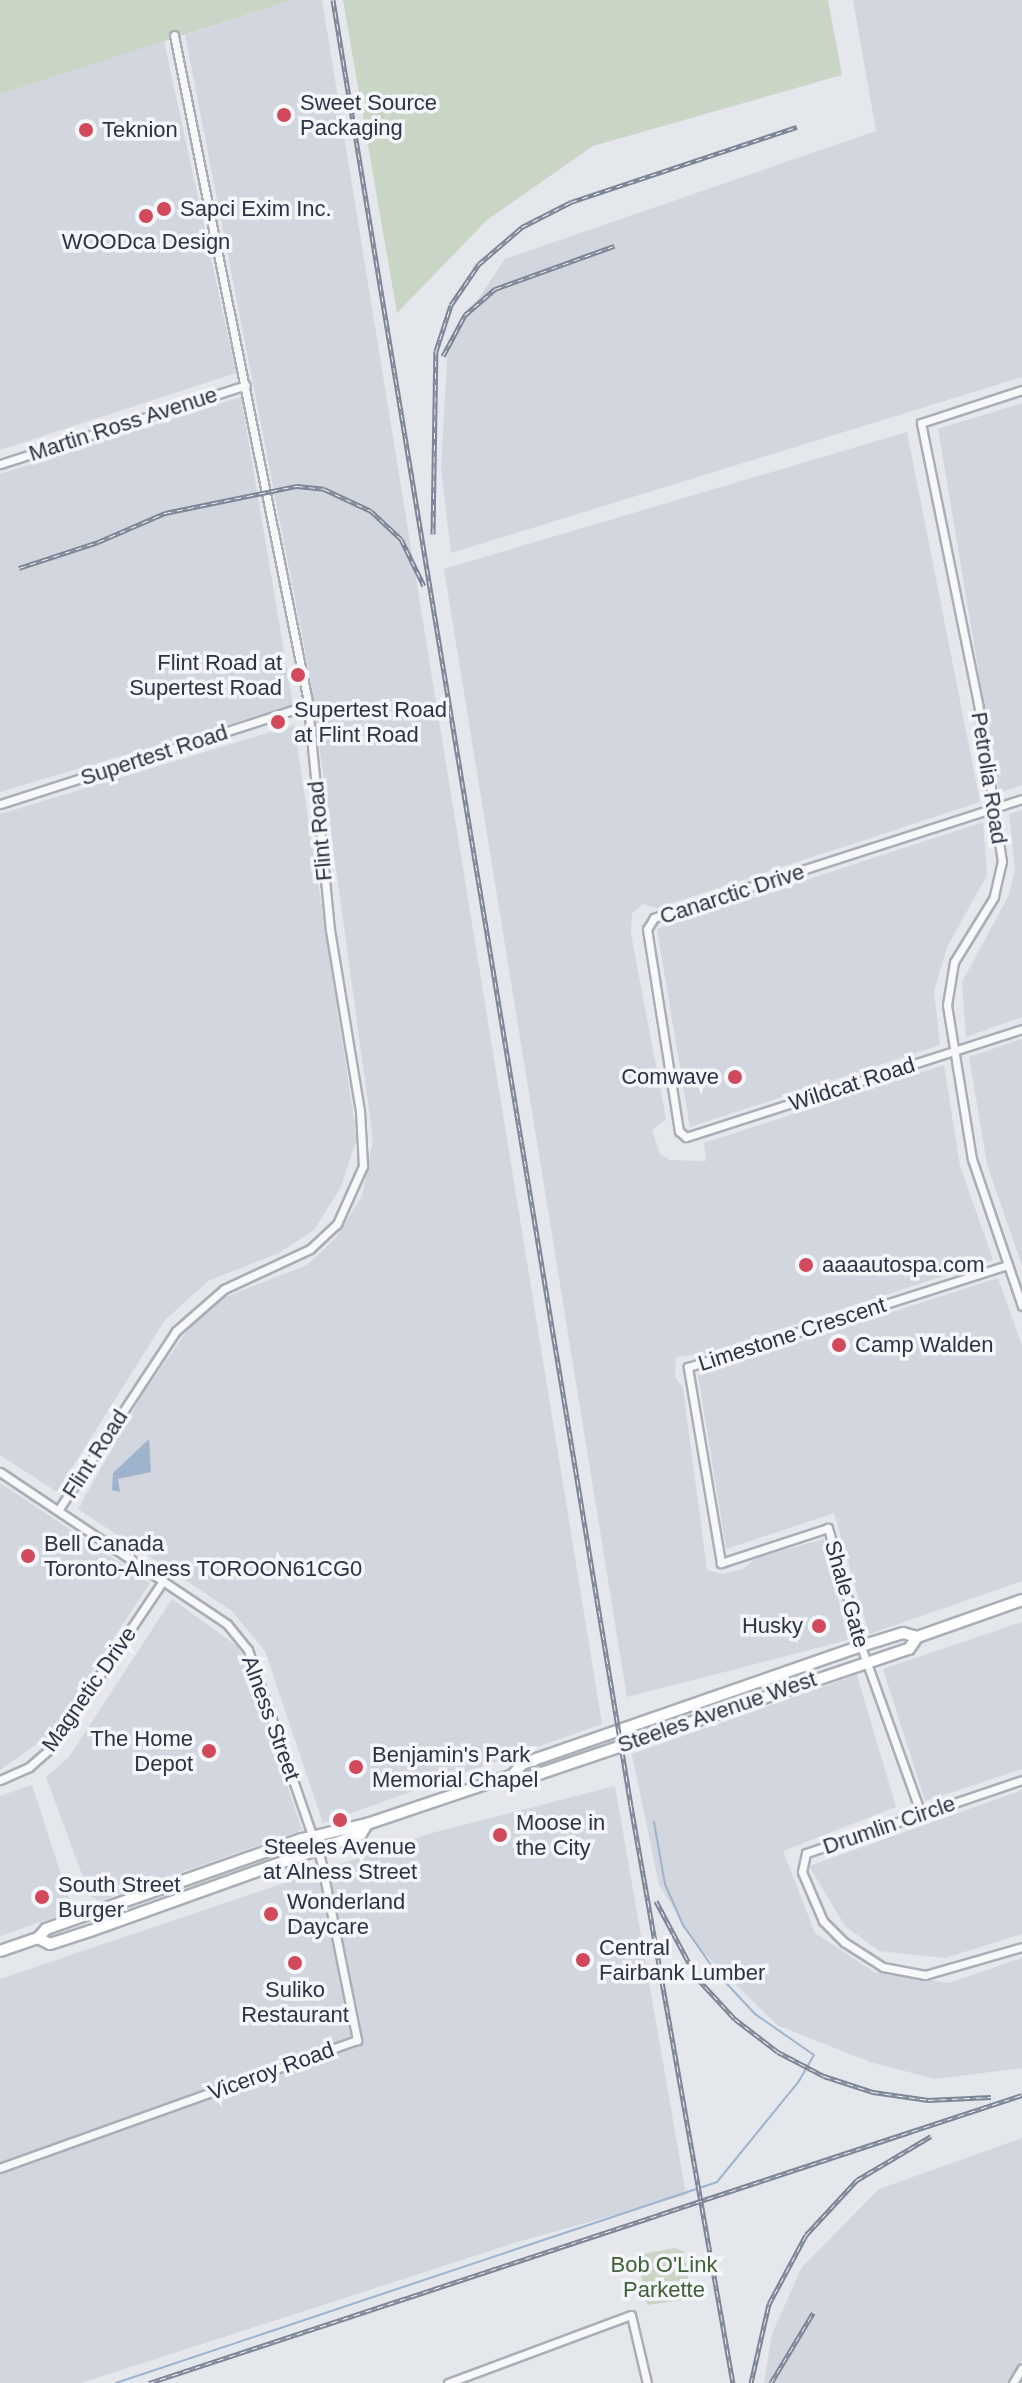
<!DOCTYPE html>
<html>
<head>
<meta charset="utf-8">
<style>
  body { margin:0 }
  #map { position:relative; width:1022px; height:2383px; overflow:hidden; background:#e4e7ec; font-family:Helvetica,sans-serif }
  div>[style] { position:absolute }
  .built>* { inset:0; background:#d2d6de }
  .green>* { inset:0; background:#c9d6c5 }
  .water>* { inset:0; background:#9fb4cc }
  .stream>* { height:2px; margin:-1px; padding:0 1px; transform-origin:1px; border-radius:1px; background:#9fb4cc }
  .roads { filter:drop-shadow(2px 0 #a9aeb7) drop-shadow(-2px 0 #a9aeb7) drop-shadow(0 2px #a9aeb7) drop-shadow(0 -2px #a9aeb7) }
  .street>* { height:7px; margin:-3.5px; padding:0 3.5px; transform-origin:3.5px; border-radius:3.5px; background:#f7f8fa }
  .secondary>* { height:10px; margin:-5px; padding:0 5px; transform-origin:5px; border-radius:5px; background:#fff }
  .rail>* { height:5px; margin-top:-2.5px; transform-origin:0; background:repeating-linear-gradient(90deg,#f4f6f9 0 6px,#7d8696 0 12px); box-sizing:border-box; border-block:2px solid #7d8696 }
  .dots>* { width:22px; height:22px; translate:-50% -50%; box-sizing:border-box; border:4px solid #f4f6f9; border-radius:50% }
  span { translate:-50% -50%; white-space:nowrap; text-align:center; line-height:1.15; -webkit-text-stroke:7px #f4f6f9; paint-order:stroke }
  .poi-label { font-size:22px; color:#2b3445 }
  .left { translate:0 -50%; text-align:left }
  .right { translate:-100% -50%; text-align:right }
  .street-label { font-size:22px; color:#2b3445 }
  .park-label { font-size:22px; color:#3f6138 }
</style>
</head>
<body>
<div id="map">
  <div class="built">
    <i style="clip-path:polygon(293px 0,322px 0,602px 1724px,323px 1823px,265px 1651px,232px 1611px,78px 1509px,141px 1397px,189px 1328px,218px 1300px,307px 1265px,335px 1239px,362px 1196px,373px 1139px,309px 671px,185px 35px)"></i>
    <i style="clip-path:polygon(853px 0,1022px 0,1022px 377px,451px 553px,441px 469px,448px 344px,505px 259px,876px 131px)"></i>
    <i style="clip-path:polygon(164px 41px,236px 373px,0 450px,0 94px)"></i>
    <i style="clip-path:polygon(241px 397px,293px 705px,0 792px,0 474px)"></i>
    <i style="clip-path:polygon(1022px 403px,1022px 785px,999px 793px,938px 429px)"></i>
    <i style="clip-path:polygon(907px 432px,980px 802px,657px 908px,643px 904px,632px 913px,631px 934px,666px 1119px,652px 1130px,660px 1154px,669px 1160px,706px 1161px,704px 1143px,944px 1065px,960px 1166px,993px 1260px,706px 1353px,676px 1357px,675px 1377px,683px 1388px,707px 1570px,722px 1574px,743px 1569px,756px 1558px,824px 1539px,848px 1640px,627px 1697px,444px 569px)"></i>
    <i style="clip-path:polygon(294px 725px,357px 1138px,341px 1187px,314px 1230px,279px 1253px,208px 1281px,165px 1320px,57px 1492px,0 1455px,0 814px)"></i>
    <i style="clip-path:polygon(1022px 810px,1022px 1017px,966px 1037px,962px 982px,1009px 895px,1015px 869px,1009px 814px)"></i>
    <i style="clip-path:polygon(983px 822px,987px 875px,947px 947px,934px 991px,940px 1045px,690px 1127px,657px 929px)"></i>
    <i style="clip-path:polygon(1022px 1039px,1022px 1266px,987px 1164px,969px 1057px)"></i>
    <i style="clip-path:polygon(998px 1278px,1022px 1346px,1022px 1581px,869px 1634px,834px 1513px,726px 1549px,698px 1375px)"></i>
    <i style="clip-path:polygon(0 1483px,150px 1583px,51px 1734px,0 1770px)"></i>
    <i style="clip-path:polygon(172px 1599px,236px 1645px,246px 1662px,302px 1830px,99px 1901px,90px 1896px,46px 1777px,69px 1757px)"></i>
    <i style="clip-path:polygon(1022px 1622px,1022px 1769px,925px 1801px,883px 1669px)"></i>
    <i style="clip-path:polygon(857px 1675px,896px 1807px,783px 1851px,815px 1933px,874px 1972px,949px 1983px,1022px 1958px,1022px 2068px,935px 2079px,870px 2062px,777px 2025px,699px 1948px,659px 1885px,632px 1754px)"></i>
    <i style="clip-path:polygon(32px 1785px,73px 1911px,0 1936px,0 1796px)"></i>
    <i style="clip-path:polygon(615px 1786px,686px 2195px,521px 2241px,81px 2383px,0 2383px,0 1979px,432px 1833px)"></i>
    <i style="clip-path:polygon(1022px 1790px,1022px 1934px,945px 1958px,879px 1951px,845px 1926px,809px 1866px)"></i>
    <i style="clip-path:polygon(1022px 2138px,1022px 2360px,1009px 2383px,764px 2383px,772px 2334px,802px 2267px,879px 2189px)"></i>
  </div>
  <div class="green">
    <i style="clip-path:polygon(0 0,293px 0,0 94px)"></i>
    <i style="clip-path:polygon(343px 0,828px 0,842px 75px,593px 146px,487px 220px,397px 313px)"></i>
    <i style="clip-path:polygon(675px 2248px,684px 2252px,691px 2299px,647px 2305px,637px 2255px)"></i>
  </div>
  <div class="water">
    <i style="clip-path:polygon(149px 1439px,151px 1472px,118px 1479px,120px 1492px,112px 1490px,113px 1473px)"></i>
  </div>
  <div class="stream">
    <i style="left:116px;top:2383px;width:634px;rotate:-18.49deg"></i>
    <i style="left:717px;top:2182px;width:130px;rotate:-50.9deg"></i>
    <i style="left:799px;top:2081px;width:30px;rotate:-60deg"></i>
    <i style="left:814px;top:2055px;width:72px;rotate:-145.2deg"></i>
    <i style="left:755px;top:2014px;width:57px;rotate:-132.9deg"></i>
    <i style="left:716px;top:1972px;width:57px;rotate:-125.1deg"></i>
    <i style="left:683px;top:1925px;width:45px;rotate:-113.7deg"></i>
    <i style="left:665px;top:1884px;width:63px;rotate:-100.1deg"></i>
  </div>
  <div class="roads">
    <div class="street">
      <i style="left:1022px;top:390px;width:106px;rotate:161.9deg"></i>
      <i style="left:921px;top:423px;width:286px;rotate:78.5deg"></i>
      <i style="left:978px;top:703px;width:160px;rotate:81.4deg"></i>
      <i style="left:1002px;top:861px;width:37px;rotate:103deg"></i>
      <i style="left:994px;top:897px;width:76px;rotate:121.6deg"></i>
      <i style="left:954px;top:962px;width:44px;rotate:99.2deg"></i>
      <i style="left:947px;top:1005px;width:156px;rotate:80.8deg"></i>
      <i style="left:972px;top:1159px;width:155px;rotate:71.2deg"></i>
      <i style="left:0;top:464px;width:258px;rotate:-17.8deg"></i>
      <i style="left:1022px;top:799px;width:387px;rotate:162.1deg"></i>
      <i style="left:654px;top:918px;width:13px;rotate:122deg"></i>
      <i style="left:647px;top:929px;width:205px;rotate:81deg"></i>
      <i style="left:679px;top:1131px;width:9px;rotate:41deg"></i>
      <i style="left:686px;top:1137px;width:353px;rotate:-17.8deg"></i>
      <i style="left:0;top:804px;width:324px;rotate:-17.8deg"></i>
      <i style="left:0;top:1472px;width:273px;rotate:33.8deg"></i>
      <i style="left:227px;top:1624px;width:33px;rotate:51deg"></i>
      <i style="left:248px;top:1650px;width:223px;rotate:70.9deg"></i>
      <i style="left:321px;top:1861px;width:183px;rotate:78.6deg"></i>
      <i style="left:357px;top:2040px;width:379px;rotate:160.3deg"></i>
      <i style="left:59px;top:1509px;width:213px;rotate:-56.7deg"></i>
      <i style="left:176px;top:1331px;width:64px;rotate:-41.2deg"></i>
      <i style="left:224px;top:1289px;width:95px;rotate:-24.9deg"></i>
      <i style="left:310px;top:1249px;width:37px;rotate:-43deg"></i>
      <i style="left:337px;top:1224px;width:64px;rotate:-65.9deg"></i>
      <i style="left:363px;top:1166px;width:55px;rotate:-93.1deg"></i>
      <i style="left:360px;top:1111px;width:183px;rotate:-99.4deg"></i>
      <i style="left:330px;top:930px;width:234px;rotate:-95.6deg"></i>
      <i style="left:307px;top:697px;width:675px;rotate:-101.36deg"></i>
      <i style="left:0;top:1780px;width:32px;rotate:-24deg"></i>
      <i style="left:29px;top:1767px;width:28px;rotate:-41deg"></i>
      <i style="left:50px;top:1749px;width:202px;rotate:-56.1deg"></i>
      <i style="left:1022px;top:1780px;width:228px;rotate:161.3deg"></i>
      <i style="left:806px;top:1853px;width:19px;rotate:102deg"></i>
      <i style="left:802px;top:1872px;width:53px;rotate:66.8deg"></i>
      <i style="left:823px;top:1921px;width:30px;rotate:45deg"></i>
      <i style="left:844px;top:1942px;width:46px;rotate:32.7deg"></i>
      <i style="left:883px;top:1967px;width:43px;rotate:10.8deg"></i>
      <i style="left:925px;top:1975px;width:101px;rotate:-16.1deg"></i>
      <i style="left:921px;top:1814px;width:178px;rotate:-109.7deg"></i>
      <i style="left:861px;top:1646px;width:123px;rotate:-105.6deg"></i>
      <i style="left:828px;top:1528px;width:113px;rotate:161.9deg"></i>
      <i style="left:721px;top:1563px;width:199px;rotate:-99.6deg"></i>
      <i style="left:688px;top:1367px;width:336px;rotate:-17.7deg"></i>
      <i style="left:448px;top:2383px;width:195px;rotate:-20.4deg"></i>
      <i style="left:631px;top:2315px;width:70px;rotate:76.8deg"></i>
      <i style="left:1013px;top:2383px;width:17px;rotate:-59deg"></i>
    </div>
    <div class="secondary">
      <i style="left:513px;top:1775px;width:14px;rotate:12deg"></i>
      <i style="left:527px;top:1778px;width:403px;rotate:-18.7deg"></i>
      <i style="left:909px;top:1649px;width:14px;rotate:-56deg"></i>
      <i style="left:38px;top:1938px;width:13px;rotate:27deg"></i>
      <i style="left:50px;top:1944px;width:42px;rotate:-18deg"></i>
      <i style="left:90px;top:1931px;width:288px;rotate:-19.7deg"></i>
      <i style="left:361px;top:1834px;width:12px;rotate:-59deg"></i>
      <i style="left:0;top:1951px;width:40px;rotate:-18.9deg"></i>
      <i style="left:38px;top:1938px;width:12px;rotate:-48deg"></i>
      <i style="left:46px;top:1929px;width:271px;rotate:-19.4deg"></i>
      <i style="left:302px;top:1839px;width:67px;rotate:-13deg"></i>
      <i style="left:367px;top:1824px;width:154px;rotate:-18.6deg"></i>
      <i style="left:513px;top:1775px;width:14px;rotate:-51deg"></i>
      <i style="left:522px;top:1764px;width:359px;rotate:-19.2deg"></i>
      <i style="left:861px;top:1646px;width:44px;rotate:-17.2deg"></i>
      <i style="left:903px;top:1633px;width:15px;rotate:16deg"></i>
      <i style="left:917px;top:1637px;width:111px;rotate:-19.4deg"></i>
    </div>
  </div>
  <div class="rail">
    <i style="left:333px;top:0;width:1830px;rotate:80.63deg"></i>
    <i style="left:631px;top:1806px;width:586px;rotate:79.98deg"></i>
    <i style="left:443px;top:356px;width:47px;rotate:-61.8deg"></i>
    <i style="left:465px;top:315px;width:40px;rotate:-41deg"></i>
    <i style="left:495px;top:289px;width:127px;rotate:-19.9deg"></i>
    <i style="left:433px;top:534px;width:183px;rotate:-89.1deg"></i>
    <i style="left:436px;top:351px;width:48px;rotate:-71.9deg"></i>
    <i style="left:451px;top:305px;width:50px;rotate:-55.7deg"></i>
    <i style="left:479px;top:264px;width:57px;rotate:-40.7deg"></i>
    <i style="left:522px;top:227px;width:55px;rotate:-27deg"></i>
    <i style="left:571px;top:202px;width:238px;rotate:-18.4deg"></i>
    <i style="left:19px;top:568px;width:83px;rotate:-18.2deg"></i>
    <i style="left:98px;top:542px;width:73px;rotate:-23.4deg"></i>
    <i style="left:165px;top:513px;width:135px;rotate:-11.6deg"></i>
    <i style="left:297px;top:486px;width:27px;rotate:6deg"></i>
    <i style="left:324px;top:489px;width:52px;rotate:25.1deg"></i>
    <i style="left:371px;top:511px;width:41px;rotate:43deg"></i>
    <i style="left:401px;top:539px;width:52px;rotate:63.9deg"></i>
    <i style="left:656px;top:1901px;width:87px;rotate:62deg"></i>
    <i style="left:697px;top:1978px;width:56px;rotate:47.2deg"></i>
    <i style="left:735px;top:2019px;width:54px;rotate:37.5deg"></i>
    <i style="left:778px;top:2052px;width:52px;rotate:27.6deg"></i>
    <i style="left:824px;top:2076px;width:52px;rotate:18.1deg"></i>
    <i style="left:873px;top:2092px;width:56px;rotate:8.3deg"></i>
    <i style="left:928px;top:2100px;width:63px;rotate:-2.7deg"></i>
    <i style="left:149px;top:2383px;width:919px;rotate:-18.26deg"></i>
    <i style="left:751px;top:2383px;width:81px;rotate:-77.2deg"></i>
    <i style="left:769px;top:2304px;width:78px;rotate:-61.8deg"></i>
    <i style="left:806px;top:2235px;width:75px;rotate:-47.2deg"></i>
    <i style="left:857px;top:2180px;width:86px;rotate:-30.7deg"></i>
    <i style="left:771px;top:2383px;width:82px;rotate:-59deg"></i>
  </div>
  <div class="dots">
    <i style="left:284px;top:115px;background:#d1495b"></i>
    <i style="left:86px;top:130px;background:#d1495b"></i>
    <i style="left:164px;top:209px;background:#d1495b"></i>
    <i style="left:146px;top:216px;background:#d1495b"></i>
    <i style="left:298px;top:675px;background:#d1495b"></i>
    <i style="left:278px;top:722px;background:#d1495b"></i>
    <i style="left:735px;top:1077px;background:#d1495b"></i>
    <i style="left:806px;top:1265px;background:#d1495b"></i>
    <i style="left:839px;top:1345px;background:#d1495b"></i>
    <i style="left:28px;top:1556px;background:#d1495b"></i>
    <i style="left:819px;top:1626px;background:#d1495b"></i>
    <i style="left:209px;top:1751px;background:#d1495b"></i>
    <i style="left:356px;top:1767px;background:#d1495b"></i>
    <i style="left:340px;top:1820px;background:#d1495b"></i>
    <i style="left:500px;top:1835px;background:#d1495b"></i>
    <i style="left:42px;top:1897px;background:#d1495b"></i>
    <i style="left:271px;top:1914px;background:#d1495b"></i>
    <i style="left:583px;top:1960px;background:#d1495b"></i>
    <i style="left:295px;top:1963px;background:#d1495b"></i>
  </div>
  <div class="poi-label">
    <span class="left" style="left:300px;top:115px">Sweet Source<br>Packaging</span>
    <span class="left" style="left:102px;top:130px">Teknion</span>
    <span class="left" style="left:180px;top:209px">Sapci Exim Inc.</span>
    <span style="left:146px;top:242px">WOODca Design</span>
    <span class="right" style="left:282px;top:675px">Flint Road at<br>Supertest Road</span>
    <span class="left" style="left:294px;top:722px">Supertest Road<br>at Flint Road</span>
    <span class="right" style="left:719px;top:1077px">Comwave</span>
    <span class="left" style="left:822px;top:1265px">aaaautospa.com</span>
    <span class="left" style="left:855px;top:1345px">Camp Walden</span>
    <span class="left" style="left:44px;top:1556px">Bell Canada<br>Toronto-Alness TOROON61CG0</span>
    <span class="right" style="left:803px;top:1626px">Husky</span>
    <span class="right" style="left:193px;top:1751px">The Home<br>Depot</span>
    <span class="left" style="left:372px;top:1767px">Benjamin's Park<br>Memorial Chapel</span>
    <span class="left" style="left:516px;top:1835px">Moose in<br>the City</span>
    <span style="left:340px;top:1859px">Steeles Avenue<br>at Alness Street</span>
    <span class="left" style="left:58px;top:1897px">South Street<br>Burger</span>
    <span class="left" style="left:287px;top:1914px">Wonderland<br>Daycare</span>
    <span class="left" style="left:599px;top:1960px">Central<br>Fairbank Lumber</span>
    <span style="left:295px;top:2002px">Suliko<br>Restaurant</span>
  </div>
  <div class="street-label">
    <span style="left:123px;top:424px;rotate:-18deg">Martin Ross Avenue</span>
    <span style="left:154px;top:755px;rotate:-18deg">Supertest Road</span>
    <span style="left:989px;top:778px;rotate:81deg">Petrolia Road</span>
    <span style="left:320px;top:831px;rotate:-95deg">Flint Road</span>
    <span style="left:732px;top:894px;rotate:-18deg">Canarctic Drive</span>
    <span style="left:852px;top:1084px;rotate:-18deg">Wildcat Road</span>
    <span style="left:792px;top:1334px;rotate:-18deg">Limestone Crescent</span>
    <span style="left:95px;top:1454px;rotate:-57deg">Flint Road</span>
    <span style="left:847px;top:1594px;rotate:74deg">Shale Gate</span>
    <span style="left:89px;top:1689px;rotate:-55deg">Magnetic Drive</span>
    <span style="left:717px;top:1712px;rotate:-19deg">Steeles Avenue West</span>
    <span style="left:271px;top:1718px;rotate:70deg">Alness Street</span>
    <span style="left:889px;top:1825px;rotate:-19deg">Drumlin Circle</span>
    <span style="left:271px;top:2071px;rotate:-20deg">Viceroy Road</span>
  </div>
  <div class="park-label">
    <span style="left:664px;top:2277px">Bob O'Link<br>Parkette</span>
  </div>
</div>
</body>
</html>
